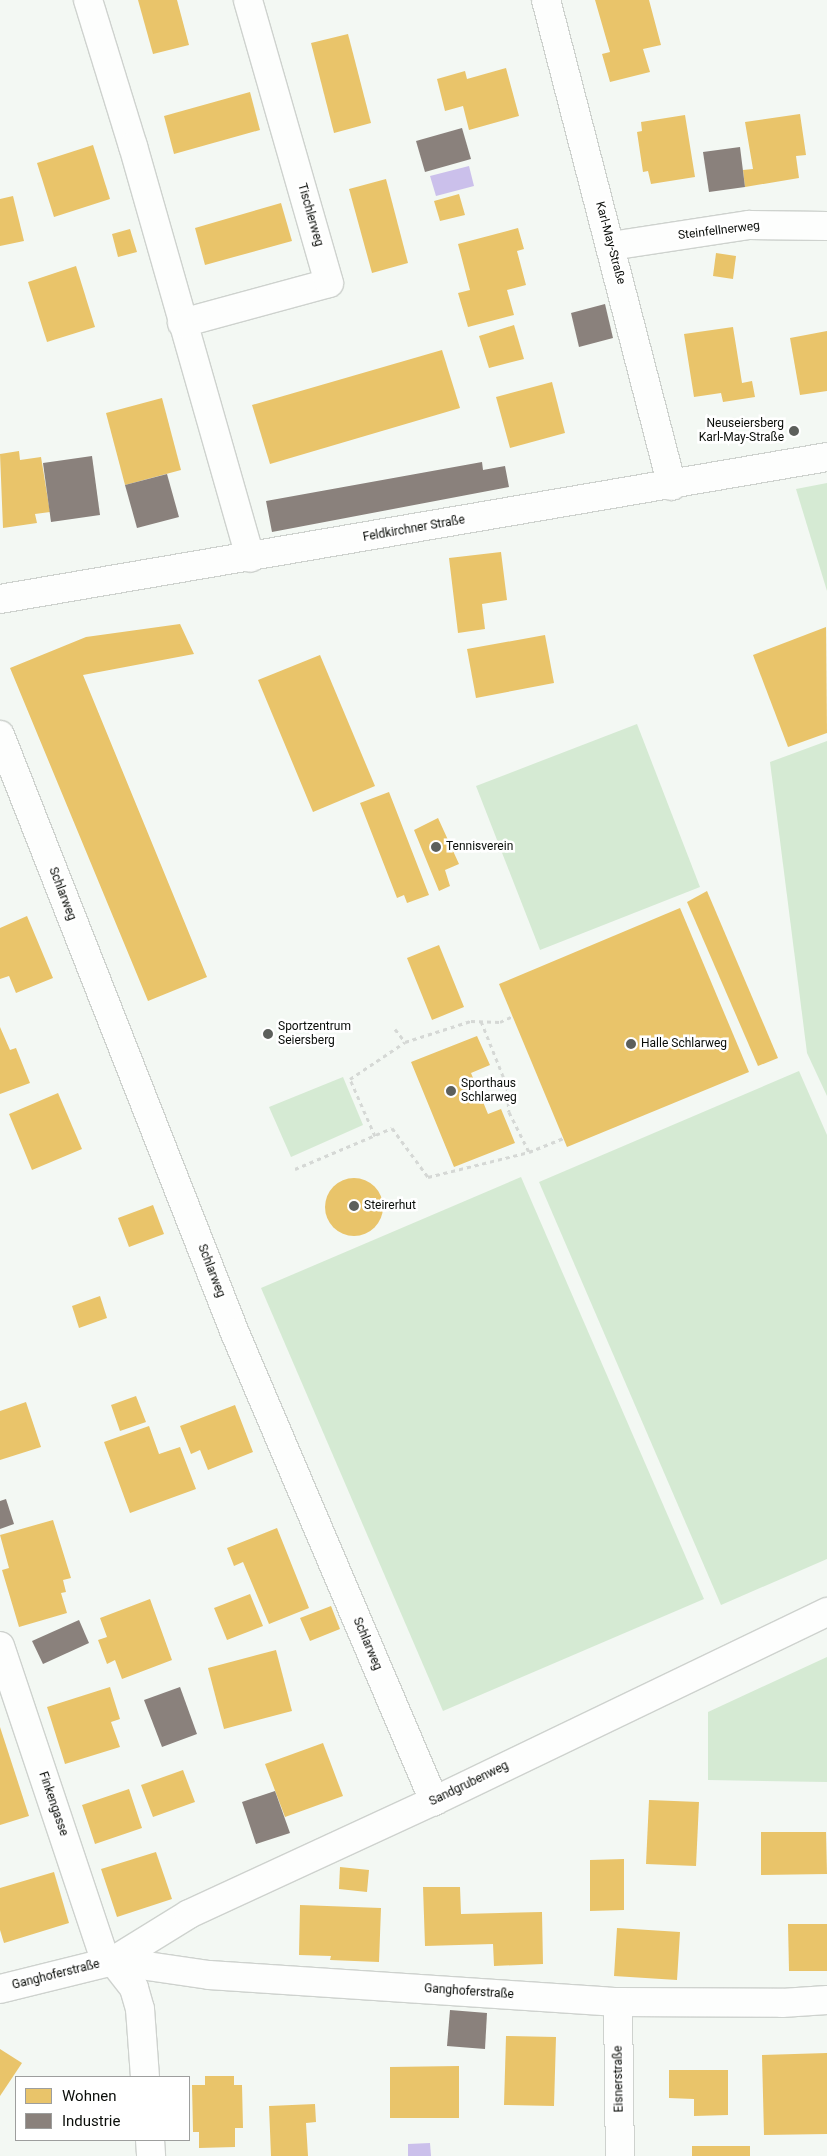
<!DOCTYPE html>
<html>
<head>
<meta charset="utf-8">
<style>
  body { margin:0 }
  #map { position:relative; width:827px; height:2156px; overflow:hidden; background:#f3f8f3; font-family:Roboto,sans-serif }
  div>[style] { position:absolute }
  .green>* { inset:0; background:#d5ead3 }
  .water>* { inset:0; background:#cbc0eb }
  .homes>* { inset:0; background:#e9c46a }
  .round { border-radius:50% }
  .industry>* { inset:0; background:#8a817c }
  .path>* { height:3px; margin-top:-1.5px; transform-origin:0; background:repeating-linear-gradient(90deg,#d5d8d5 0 4px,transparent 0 8px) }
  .roads { filter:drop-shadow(1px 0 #ced2ce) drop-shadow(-1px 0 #ced2ce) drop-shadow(0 1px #ced2ce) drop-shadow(0 -1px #ced2ce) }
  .street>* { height:28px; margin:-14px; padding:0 14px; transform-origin:14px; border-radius:14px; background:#fdfefd }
  .secondary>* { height:28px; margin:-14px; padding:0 14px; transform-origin:14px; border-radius:14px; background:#fdfefd }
  .dots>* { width:14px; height:14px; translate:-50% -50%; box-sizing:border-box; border:2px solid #fff; border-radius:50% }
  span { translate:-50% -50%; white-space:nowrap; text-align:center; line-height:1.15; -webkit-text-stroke:5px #fff; paint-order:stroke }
  .street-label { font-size:12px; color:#0a0d09 }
  .poi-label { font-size:12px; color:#0a0d09 }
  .right { translate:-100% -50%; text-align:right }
  .left { translate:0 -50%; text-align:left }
  .legend { position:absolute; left:15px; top:2076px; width:175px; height:65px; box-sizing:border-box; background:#fff; border:1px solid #9d9e9d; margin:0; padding:6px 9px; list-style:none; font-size:15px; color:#0a0d09 }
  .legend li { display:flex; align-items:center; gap:10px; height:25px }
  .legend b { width:25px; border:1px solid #9d9e9d }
</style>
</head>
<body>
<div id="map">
  <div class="green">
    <i style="clip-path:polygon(827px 483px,827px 591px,796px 489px)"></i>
    <i style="clip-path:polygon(637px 724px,700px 887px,540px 950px,476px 786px)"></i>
    <i style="clip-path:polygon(827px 741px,827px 1096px,807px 1053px,770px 762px)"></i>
    <i style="clip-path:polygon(799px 1071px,827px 1135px,827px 1559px,721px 1605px,539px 1182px)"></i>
    <i style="clip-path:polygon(343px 1077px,363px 1125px,291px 1157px,269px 1107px)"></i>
    <i style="clip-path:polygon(521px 1177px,704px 1599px,443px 1711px,261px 1288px)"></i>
    <i style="clip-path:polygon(827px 1657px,827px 1782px,708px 1780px,708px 1712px)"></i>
  </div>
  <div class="water">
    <i style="clip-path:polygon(469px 166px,474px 186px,436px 196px,430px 176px)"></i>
    <i style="clip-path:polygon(430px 2143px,431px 2156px,408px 2156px,408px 2144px)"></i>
  </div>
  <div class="homes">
    <i style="clip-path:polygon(138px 0,177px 0,189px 45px,153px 54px)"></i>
    <i style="clip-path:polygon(595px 0,649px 0,661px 45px,643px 49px,650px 72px,610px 82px,602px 54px,610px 52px)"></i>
    <i style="clip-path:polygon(348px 34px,371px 123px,334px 133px,311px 43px)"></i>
    <i style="clip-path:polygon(506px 68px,519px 116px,469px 130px,463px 106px,445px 111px,437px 79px,465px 71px,467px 79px)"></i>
    <i style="clip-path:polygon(250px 92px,260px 130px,174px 154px,164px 116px)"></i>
    <i style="clip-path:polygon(800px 114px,806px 155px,796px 156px,799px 178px,745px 187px,743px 170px,753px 169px,745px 122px)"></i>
    <i style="clip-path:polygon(685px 115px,695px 177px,651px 184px,648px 171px,643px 172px,637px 132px,642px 131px,641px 122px)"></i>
    <i style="clip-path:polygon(93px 145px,110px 199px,54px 217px,37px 163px)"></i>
    <i style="clip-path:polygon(386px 179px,408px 263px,372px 273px,349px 189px)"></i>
    <i style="clip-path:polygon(459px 194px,465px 215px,440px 221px,434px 201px)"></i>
    <i style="clip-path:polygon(13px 196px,24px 241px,0 246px,0 199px)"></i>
    <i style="clip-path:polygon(281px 203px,292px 241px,205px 265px,195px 228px)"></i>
    <i style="clip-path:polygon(518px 228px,524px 249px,517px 251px,526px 285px,507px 290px,514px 315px,468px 327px,458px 293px,470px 290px,458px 244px)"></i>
    <i style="clip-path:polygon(130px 229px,137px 252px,118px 257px,112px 234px)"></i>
    <i style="clip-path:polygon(716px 253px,736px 256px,733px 279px,713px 276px)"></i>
    <i style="clip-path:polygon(76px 266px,95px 327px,47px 342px,28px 282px)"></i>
    <i style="clip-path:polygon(514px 325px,524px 359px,489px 368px,479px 336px)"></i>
    <i style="clip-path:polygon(733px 327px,742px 383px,752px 381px,755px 397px,723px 402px,721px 393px,694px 397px,684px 334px)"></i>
    <i style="clip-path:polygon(827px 331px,827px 391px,800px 395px,790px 338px)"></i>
    <i style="clip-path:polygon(442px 350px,460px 408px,270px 464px,252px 405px)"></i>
    <i style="clip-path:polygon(552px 382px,565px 433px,510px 448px,496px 397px)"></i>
    <i style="clip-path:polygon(162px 398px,181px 470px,125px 485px,106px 413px)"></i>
    <i style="clip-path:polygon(19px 451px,20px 460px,41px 457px,50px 512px,35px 514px,37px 523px,3px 528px,0 454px)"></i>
    <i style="clip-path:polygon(501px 552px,507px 600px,482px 604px,485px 629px,458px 633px,449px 558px)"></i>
    <i style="clip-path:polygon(180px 624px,194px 654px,83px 675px,207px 977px,148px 1001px,10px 668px,86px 637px)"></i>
    <i style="clip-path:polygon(826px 627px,827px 733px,788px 747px,753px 655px)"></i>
    <i style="clip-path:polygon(545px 635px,554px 683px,476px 698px,467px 649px)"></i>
    <i style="clip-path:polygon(320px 655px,375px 786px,313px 812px,258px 680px)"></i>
    <i style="clip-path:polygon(389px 792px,429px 895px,407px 903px,404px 895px,397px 898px,360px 803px)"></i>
    <i style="clip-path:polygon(438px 818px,459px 864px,445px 870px,450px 886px,439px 891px,414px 830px)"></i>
    <i style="clip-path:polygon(707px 891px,778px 1058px,758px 1066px,687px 902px)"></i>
    <i style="clip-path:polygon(680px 908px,749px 1072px,567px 1147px,499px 984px)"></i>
    <i style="clip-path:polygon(27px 916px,53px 978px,16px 993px,9px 976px,0 979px,0 928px)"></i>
    <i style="clip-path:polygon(439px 945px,464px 1007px,432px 1020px,407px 958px)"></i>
    <i style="clip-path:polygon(0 1027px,10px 1050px,16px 1048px,30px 1083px,0 1094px)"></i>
    <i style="clip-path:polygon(477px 1036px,490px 1065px,471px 1073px,488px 1114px,501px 1109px,515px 1143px,454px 1167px,411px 1062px)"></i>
    <i style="clip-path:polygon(58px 1093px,82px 1149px,32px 1170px,9px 1114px)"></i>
    <i class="round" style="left:325px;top:1178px;width:58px;height:58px"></i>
    <i style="clip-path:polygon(153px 1205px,164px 1234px,129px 1247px,118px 1218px)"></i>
    <i style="clip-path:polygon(100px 1296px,107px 1318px,79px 1328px,72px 1306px)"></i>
    <i style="clip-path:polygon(136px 1396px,146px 1422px,120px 1431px,111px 1405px)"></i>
    <i style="clip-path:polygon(26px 1402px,41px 1447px,0 1460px,0 1411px)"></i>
    <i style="clip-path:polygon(235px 1405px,253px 1452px,208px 1470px,200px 1450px,191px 1454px,180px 1426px)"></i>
    <i style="clip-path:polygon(149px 1426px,159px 1454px,180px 1447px,196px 1489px,130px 1513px,104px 1442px)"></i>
    <i style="clip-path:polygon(53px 1520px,71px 1578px,63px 1580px,66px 1592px,61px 1593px,67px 1613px,19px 1627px,2px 1570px,9px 1568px,0 1535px)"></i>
    <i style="clip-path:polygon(277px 1528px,309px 1608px,269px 1624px,243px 1562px,234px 1566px,227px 1548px)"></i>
    <i style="clip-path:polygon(250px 1594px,263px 1626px,227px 1640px,214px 1608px)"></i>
    <i style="clip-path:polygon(150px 1599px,172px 1660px,122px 1679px,115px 1660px,107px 1664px,98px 1640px,107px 1637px,100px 1618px)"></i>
    <i style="clip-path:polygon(331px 1606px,340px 1629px,310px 1641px,300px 1618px)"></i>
    <i style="clip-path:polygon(276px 1650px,292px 1711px,224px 1729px,208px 1668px)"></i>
    <i style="clip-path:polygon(110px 1687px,120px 1719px,111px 1722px,120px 1747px,65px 1764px,47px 1707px)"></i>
    <i style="clip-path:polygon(0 1727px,29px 1816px,0 1825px)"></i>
    <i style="clip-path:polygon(323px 1743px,343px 1796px,285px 1817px,265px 1764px)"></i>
    <i style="clip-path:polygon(183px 1770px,195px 1802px,153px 1817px,141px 1785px)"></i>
    <i style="clip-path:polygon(129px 1789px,142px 1828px,95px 1844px,82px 1805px)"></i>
    <i style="clip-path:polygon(649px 1800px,699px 1802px,696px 1866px,646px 1864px)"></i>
    <i style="clip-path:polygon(761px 1832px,826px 1832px,827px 1874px,761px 1875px)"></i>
    <i style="clip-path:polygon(156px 1852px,172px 1899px,117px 1917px,101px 1869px)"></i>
    <i style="clip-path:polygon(624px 1859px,624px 1910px,590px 1911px,590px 1860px)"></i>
    <i style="clip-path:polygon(340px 1867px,369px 1870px,367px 1892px,339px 1889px)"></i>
    <i style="clip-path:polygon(54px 1872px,69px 1923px,4px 1943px,0 1930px,0 1888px)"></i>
    <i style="clip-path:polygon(423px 1887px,460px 1887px,461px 1914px,542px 1912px,543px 1964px,494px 1966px,493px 1944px,425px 1946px)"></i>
    <i style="clip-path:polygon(300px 1905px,381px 1908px,379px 1962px,330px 1960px,331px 1956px,299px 1955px)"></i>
    <i style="clip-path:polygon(788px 1924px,827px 1924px,827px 1971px,789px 1971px)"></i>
    <i style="clip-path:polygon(617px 1928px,680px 1932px,677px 1980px,614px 1976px)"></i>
    <i style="clip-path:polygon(506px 2036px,556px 2037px,554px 2106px,504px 2105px)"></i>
    <i style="clip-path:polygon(0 2049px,22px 2063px,0 2096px)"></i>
    <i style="clip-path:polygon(827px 2053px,827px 2134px,764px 2135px,762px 2055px)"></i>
    <i style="clip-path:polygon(459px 2066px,459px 2118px,390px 2118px,390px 2067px)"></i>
    <i style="clip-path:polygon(669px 2070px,728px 2070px,728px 2115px,694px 2116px,694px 2099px,669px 2098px)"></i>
    <i style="clip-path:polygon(205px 2076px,234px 2076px,234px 2085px,242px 2085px,243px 2128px,235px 2128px,235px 2147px,199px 2148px,199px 2132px,193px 2132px,192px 2085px,205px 2085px)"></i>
    <i style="clip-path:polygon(315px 2104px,316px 2122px,306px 2123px,308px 2156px,271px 2156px,269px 2106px)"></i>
    <i style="clip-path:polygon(692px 2146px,750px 2146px,750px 2156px,692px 2156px)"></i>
  </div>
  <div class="industry">
    <i style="clip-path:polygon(462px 128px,471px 159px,425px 172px,416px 141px)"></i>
    <i style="clip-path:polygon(740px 147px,745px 187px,709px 192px,703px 152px)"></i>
    <i style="clip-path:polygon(605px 304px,613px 338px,579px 347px,571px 313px)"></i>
    <i style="clip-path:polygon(92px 456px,100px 515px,51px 522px,43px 463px)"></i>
    <i style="clip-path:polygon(482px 462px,483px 470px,505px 466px,509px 487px,272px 532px,266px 501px)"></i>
    <i style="clip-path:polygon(167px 474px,179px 517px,137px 528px,125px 485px)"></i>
    <i style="clip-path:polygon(6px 1499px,14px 1524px,0 1529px,0 1501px)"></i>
    <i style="clip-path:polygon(79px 1620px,89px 1643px,43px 1664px,32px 1641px)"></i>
    <i style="clip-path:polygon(180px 1687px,197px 1734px,162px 1747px,144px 1700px)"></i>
    <i style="clip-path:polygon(275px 1791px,290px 1833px,256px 1844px,242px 1802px)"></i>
    <i style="clip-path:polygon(450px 2010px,487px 2013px,485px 2049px,447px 2046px)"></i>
  </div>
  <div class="path">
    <i style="left:481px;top:1021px;width:70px;rotate:68.2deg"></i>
    <i style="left:507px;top:1086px;width:26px;rotate:86deg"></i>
    <i style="left:509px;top:1112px;width:45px;rotate:63.4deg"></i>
    <i style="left:529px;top:1152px;width:38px;rotate:-22deg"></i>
    <i style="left:395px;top:1029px;width:16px;rotate:52deg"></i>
    <i style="left:405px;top:1042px;width:69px;rotate:-17.7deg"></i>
    <i style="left:471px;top:1021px;width:29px;rotate:2deg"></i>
    <i style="left:500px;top:1022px;width:14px;rotate:-25deg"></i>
    <i style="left:375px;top:1136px;width:62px;rotate:-113.7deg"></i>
    <i style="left:350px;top:1079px;width:66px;rotate:-33.9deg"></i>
    <i style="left:295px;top:1169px;width:105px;rotate:-22.9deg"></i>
    <i style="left:392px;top:1128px;width:61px;rotate:53.7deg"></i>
    <i style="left:428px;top:1177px;width:104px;rotate:-13.9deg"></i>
  </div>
  <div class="roads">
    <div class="street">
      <i style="left:88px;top:0;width:153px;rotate:72.9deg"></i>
      <i style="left:133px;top:146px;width:428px;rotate:74.1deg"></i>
      <i style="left:546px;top:0;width:502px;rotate:75.47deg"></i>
      <i style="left:611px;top:246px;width:140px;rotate:-8.7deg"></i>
      <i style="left:749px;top:225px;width:78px;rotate:0.7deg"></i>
      <i style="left:182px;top:323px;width:152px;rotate:-15.2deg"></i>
      <i style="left:329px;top:283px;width:294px;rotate:-106deg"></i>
      <i style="left:0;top:735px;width:643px;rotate:68.55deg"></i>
      <i style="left:235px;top:1333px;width:509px;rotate:66.96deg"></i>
      <i style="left:0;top:1646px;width:334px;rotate:71.5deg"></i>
      <i style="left:0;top:1989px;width:116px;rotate:-13.9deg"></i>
      <i style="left:113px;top:1961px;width:97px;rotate:8.3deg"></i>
      <i style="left:209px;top:1975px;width:410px;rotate:3.8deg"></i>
      <i style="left:618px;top:2002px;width:164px;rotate:0.3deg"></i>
      <i style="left:782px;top:2003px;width:45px;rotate:-3.8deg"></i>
      <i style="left:618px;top:2002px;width:154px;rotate:89.3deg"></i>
      <i style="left:145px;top:2077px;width:68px;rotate:-94.2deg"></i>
      <i style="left:140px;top:2009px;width:22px;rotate:-106deg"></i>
      <i style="left:134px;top:1988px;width:34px;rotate:-128deg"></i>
      <i style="left:113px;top:1961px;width:89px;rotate:-31.7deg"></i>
      <i style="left:189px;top:1914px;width:270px;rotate:-24.8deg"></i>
      <i style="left:434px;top:1801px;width:436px;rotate:-25.7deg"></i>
      <i style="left:150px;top:2140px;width:16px;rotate:86deg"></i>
    </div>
    <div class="secondary">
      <i style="left:0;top:599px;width:839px;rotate:-9.74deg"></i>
    </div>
  </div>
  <div class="dots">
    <i style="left:794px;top:431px;background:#5c5f5b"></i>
    <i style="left:436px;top:847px;background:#5c5f5b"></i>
    <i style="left:268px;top:1034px;background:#5c5f5b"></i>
    <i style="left:631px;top:1044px;background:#5c5f5b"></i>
    <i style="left:451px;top:1091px;background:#5c5f5b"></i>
    <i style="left:354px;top:1206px;background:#5c5f5b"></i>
  </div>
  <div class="street-label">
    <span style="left:310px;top:215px;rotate:74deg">Tischlerweg</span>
    <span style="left:719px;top:231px;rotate:-7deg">Steinfellnerweg</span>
    <span style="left:610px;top:243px;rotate:75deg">Karl-May-Straße</span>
    <span style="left:414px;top:529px;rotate:-10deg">Feldkirchner Straße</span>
    <span style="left:62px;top:894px;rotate:69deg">Schlarweg</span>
    <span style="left:211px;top:1271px;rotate:69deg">Schlarweg</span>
    <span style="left:367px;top:1644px;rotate:67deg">Schlarweg</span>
    <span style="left:469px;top:1784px;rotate:-26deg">Sandgrubenweg</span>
    <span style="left:53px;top:1804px;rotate:71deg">Finkengasse</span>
    <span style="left:56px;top:1975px;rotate:-14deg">Ganghoferstraße</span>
    <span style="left:469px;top:1992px;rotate:4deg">Ganghoferstraße</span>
    <span style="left:619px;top:2079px;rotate:-91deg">Eisnerstraße</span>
  </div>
  <div class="poi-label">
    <span class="right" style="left:784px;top:431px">Neuseiersberg<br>Karl-May-Straße</span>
    <span class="left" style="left:446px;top:847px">Tennisverein</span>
    <span class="left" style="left:278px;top:1034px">Sportzentrum<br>Seiersberg</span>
    <span class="left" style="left:641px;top:1044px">Halle Schlarweg</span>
    <span class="left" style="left:461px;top:1091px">Sporthaus<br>Schlarweg</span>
    <span class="left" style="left:364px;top:1206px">Steirerhut</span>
  </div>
  <ul class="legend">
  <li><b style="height:14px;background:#e9c46a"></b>Wohnen</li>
  <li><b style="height:14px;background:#8a817c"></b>Industrie</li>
  </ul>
</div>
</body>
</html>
